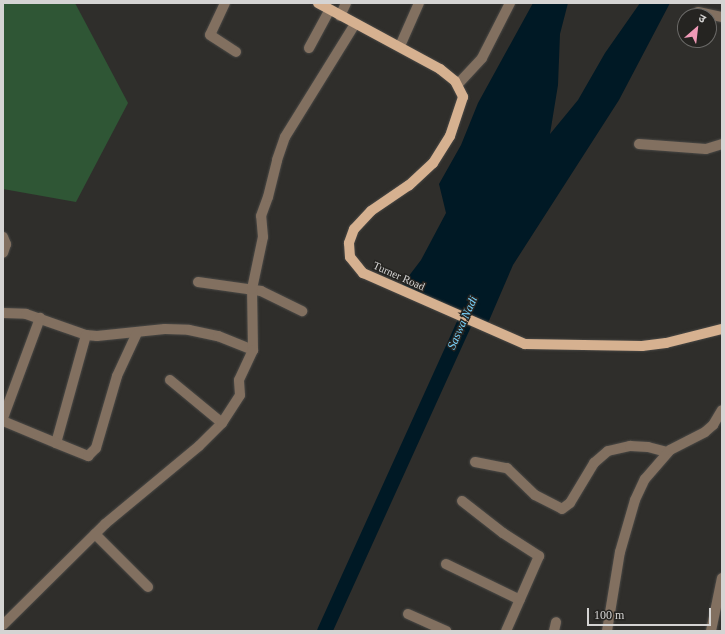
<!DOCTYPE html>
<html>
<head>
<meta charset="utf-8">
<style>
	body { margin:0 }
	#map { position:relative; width:725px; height:634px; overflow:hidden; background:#2f2e2b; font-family:"Times New Roman","Noto Sans Devanagari",serif }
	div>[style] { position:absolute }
	.green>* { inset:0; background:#2f5635 }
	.water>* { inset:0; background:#001925 }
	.river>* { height:15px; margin:-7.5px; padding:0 7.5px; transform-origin:7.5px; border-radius:7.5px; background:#001925 }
	.roads { filter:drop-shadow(0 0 1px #4a4946) drop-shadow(0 0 1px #4a4946) }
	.minor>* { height:10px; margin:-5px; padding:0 5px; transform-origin:5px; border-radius:5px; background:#827060 }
	.major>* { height:10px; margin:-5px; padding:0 5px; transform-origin:5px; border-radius:5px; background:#d6b190 }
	span { translate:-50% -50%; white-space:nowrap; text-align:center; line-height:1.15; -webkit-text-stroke:3px #252421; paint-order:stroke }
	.street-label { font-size:11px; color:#d5d4d3 }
	.water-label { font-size:12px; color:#77d1fa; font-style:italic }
	.frame { position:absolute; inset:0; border:4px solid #d5d4d3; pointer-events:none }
	.north { position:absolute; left:677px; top:8px; width:40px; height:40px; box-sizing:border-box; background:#252421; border:1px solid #6b6a68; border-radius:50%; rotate:28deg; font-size:11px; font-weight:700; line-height:16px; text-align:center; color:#d5d4d3 }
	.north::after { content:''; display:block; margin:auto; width:14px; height:18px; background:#f09ab7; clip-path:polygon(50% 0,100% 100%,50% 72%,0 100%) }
	.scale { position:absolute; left:587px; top:608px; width:124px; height:18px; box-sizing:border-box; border:2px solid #d5d4d3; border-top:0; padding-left:5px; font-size:12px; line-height:14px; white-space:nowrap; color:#d5d4d3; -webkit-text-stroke:3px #252421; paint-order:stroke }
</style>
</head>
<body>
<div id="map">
	<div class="green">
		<i style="clip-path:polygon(3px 3px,75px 3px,128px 103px,76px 202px,3px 189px)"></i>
	</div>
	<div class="water">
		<i style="clip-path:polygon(533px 3px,568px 3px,560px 34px,558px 85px,550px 134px,578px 100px,605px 53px,640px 3px,670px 3px,619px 100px,513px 265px,488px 323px,402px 285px,421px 260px,446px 213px,439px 184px,461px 145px,478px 103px)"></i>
	</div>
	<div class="river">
		<i style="left:324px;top:631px;width:359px;rotate:-65.6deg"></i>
	</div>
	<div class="roads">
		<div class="minor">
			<i style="left:225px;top:3px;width:35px;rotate:115deg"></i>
			<i style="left:210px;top:35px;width:31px;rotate:33deg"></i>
			<i style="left:698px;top:12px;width:25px;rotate:12deg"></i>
			<i style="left:340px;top:16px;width:14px;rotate:-65deg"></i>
			<i style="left:400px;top:46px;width:47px;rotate:-66.2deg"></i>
			<i style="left:309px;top:48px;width:42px;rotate:-61.6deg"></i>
			<i style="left:458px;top:84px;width:35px;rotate:-47deg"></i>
			<i style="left:482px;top:58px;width:62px;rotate:-63deg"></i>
			<i style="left:639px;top:144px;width:67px;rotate:4.3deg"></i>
			<i style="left:706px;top:149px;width:17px;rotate:-17deg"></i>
			<i style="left:3px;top:237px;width:8px;rotate:67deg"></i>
			<i style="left:6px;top:244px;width:9px;rotate:108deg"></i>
			<i style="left:198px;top:282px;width:64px;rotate:8.1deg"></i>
			<i style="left:261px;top:291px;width:46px;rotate:26deg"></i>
			<i style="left:3px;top:313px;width:23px;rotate:2deg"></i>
			<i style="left:26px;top:314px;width:64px;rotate:19.3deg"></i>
			<i style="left:86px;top:335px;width:11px;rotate:5deg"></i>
			<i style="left:97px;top:336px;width:68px;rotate:-5.9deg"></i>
			<i style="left:165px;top:329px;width:24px;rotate:2deg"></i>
			<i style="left:189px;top:330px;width:30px;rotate:12deg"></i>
			<i style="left:218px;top:336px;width:38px;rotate:22deg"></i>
			<i style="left:253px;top:350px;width:61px;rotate:-90.9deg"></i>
			<i style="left:252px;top:289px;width:53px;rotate:-78.1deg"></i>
			<i style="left:263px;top:237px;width:21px;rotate:-95deg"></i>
			<i style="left:261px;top:216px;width:20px;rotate:-70deg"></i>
			<i style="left:268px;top:197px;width:38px;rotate:-76deg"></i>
			<i style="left:277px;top:160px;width:24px;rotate:-71deg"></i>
			<i style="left:285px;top:137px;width:133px;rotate:-58.2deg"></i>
			<i style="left:86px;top:335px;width:112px;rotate:105.5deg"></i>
			<i style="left:56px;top:443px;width:35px;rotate:22deg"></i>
			<i style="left:88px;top:456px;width:11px;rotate:-45deg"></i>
			<i style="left:96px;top:448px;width:75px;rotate:-73.7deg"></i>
			<i style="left:117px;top:376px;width:47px;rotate:-65.1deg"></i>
			<i style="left:170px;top:380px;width:67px;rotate:39.6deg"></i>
			<i style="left:3px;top:418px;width:107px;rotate:-69.7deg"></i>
			<i style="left:3px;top:421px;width:57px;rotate:22.5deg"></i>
			<i style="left:475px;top:462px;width:33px;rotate:11deg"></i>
			<i style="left:507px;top:468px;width:39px;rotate:44deg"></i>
			<i style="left:535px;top:495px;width:30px;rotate:27deg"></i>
			<i style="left:562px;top:509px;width:10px;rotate:-37deg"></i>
			<i style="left:570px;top:503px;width:47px;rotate:-59deg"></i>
			<i style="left:594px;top:463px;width:18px;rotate:-41deg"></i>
			<i style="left:608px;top:451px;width:23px;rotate:-13deg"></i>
			<i style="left:630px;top:446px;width:18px;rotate:3deg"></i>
			<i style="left:648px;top:447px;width:20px;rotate:15deg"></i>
			<i style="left:462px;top:501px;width:52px;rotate:38deg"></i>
			<i style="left:503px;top:533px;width:43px;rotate:32.6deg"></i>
			<i style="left:539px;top:556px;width:82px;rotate:113.7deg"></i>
			<i style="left:95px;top:534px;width:75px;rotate:45deg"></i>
			<i style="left:446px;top:564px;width:82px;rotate:25.9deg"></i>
			<i style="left:408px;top:614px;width:42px;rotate:24.1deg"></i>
			<i style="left:3px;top:625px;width:144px;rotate:-44.7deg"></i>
			<i style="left:105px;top:524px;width:122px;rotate:-39.7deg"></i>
			<i style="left:199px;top:446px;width:33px;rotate:-45deg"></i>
			<i style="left:222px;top:423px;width:33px;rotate:-57deg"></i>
			<i style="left:240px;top:395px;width:15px;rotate:-94deg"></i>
			<i style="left:239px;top:380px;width:33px;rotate:-65deg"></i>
			<i style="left:554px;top:631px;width:9px;rotate:-77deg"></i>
			<i style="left:607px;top:631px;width:80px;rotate:-80.7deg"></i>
			<i style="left:620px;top:552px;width:54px;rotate:-73.9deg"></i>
			<i style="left:635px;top:500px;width:23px;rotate:-65deg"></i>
			<i style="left:645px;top:479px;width:38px;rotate:-49deg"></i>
			<i style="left:670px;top:450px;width:39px;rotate:-27deg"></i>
			<i style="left:705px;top:432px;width:11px;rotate:-41deg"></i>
			<i style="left:713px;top:425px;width:17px;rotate:-59deg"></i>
			<i style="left:711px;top:631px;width:54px;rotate:-78.3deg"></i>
		</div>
		<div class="major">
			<i style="left:318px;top:3px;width:139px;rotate:28.4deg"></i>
			<i style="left:440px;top:69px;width:19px;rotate:39deg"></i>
			<i style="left:455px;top:81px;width:18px;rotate:63deg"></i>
			<i style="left:463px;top:97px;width:41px;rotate:108.4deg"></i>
			<i style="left:450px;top:136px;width:32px;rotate:122deg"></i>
			<i style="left:433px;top:163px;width:33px;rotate:137deg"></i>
			<i style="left:409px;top:185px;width:46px;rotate:145.6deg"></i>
			<i style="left:371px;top:211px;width:25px;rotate:133deg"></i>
			<i style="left:354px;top:229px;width:15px;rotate:110deg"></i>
			<i style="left:349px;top:243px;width:14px;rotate:86deg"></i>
			<i style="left:350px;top:257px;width:21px;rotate:51deg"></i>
			<i style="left:363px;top:273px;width:177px;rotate:23.7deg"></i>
			<i style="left:525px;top:344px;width:117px;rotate:1deg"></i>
			<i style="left:642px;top:346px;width:24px;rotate:-7deg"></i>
			<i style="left:666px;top:343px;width:58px;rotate:-14deg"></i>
		</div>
	</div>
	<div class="street-label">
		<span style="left:399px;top:276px;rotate:24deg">Turner Road</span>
	</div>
	<div class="water-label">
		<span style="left:463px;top:323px;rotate:-66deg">Saswa Nadi</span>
	</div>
	<div class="frame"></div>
	<div class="north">उ</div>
	<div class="scale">100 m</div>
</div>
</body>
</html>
